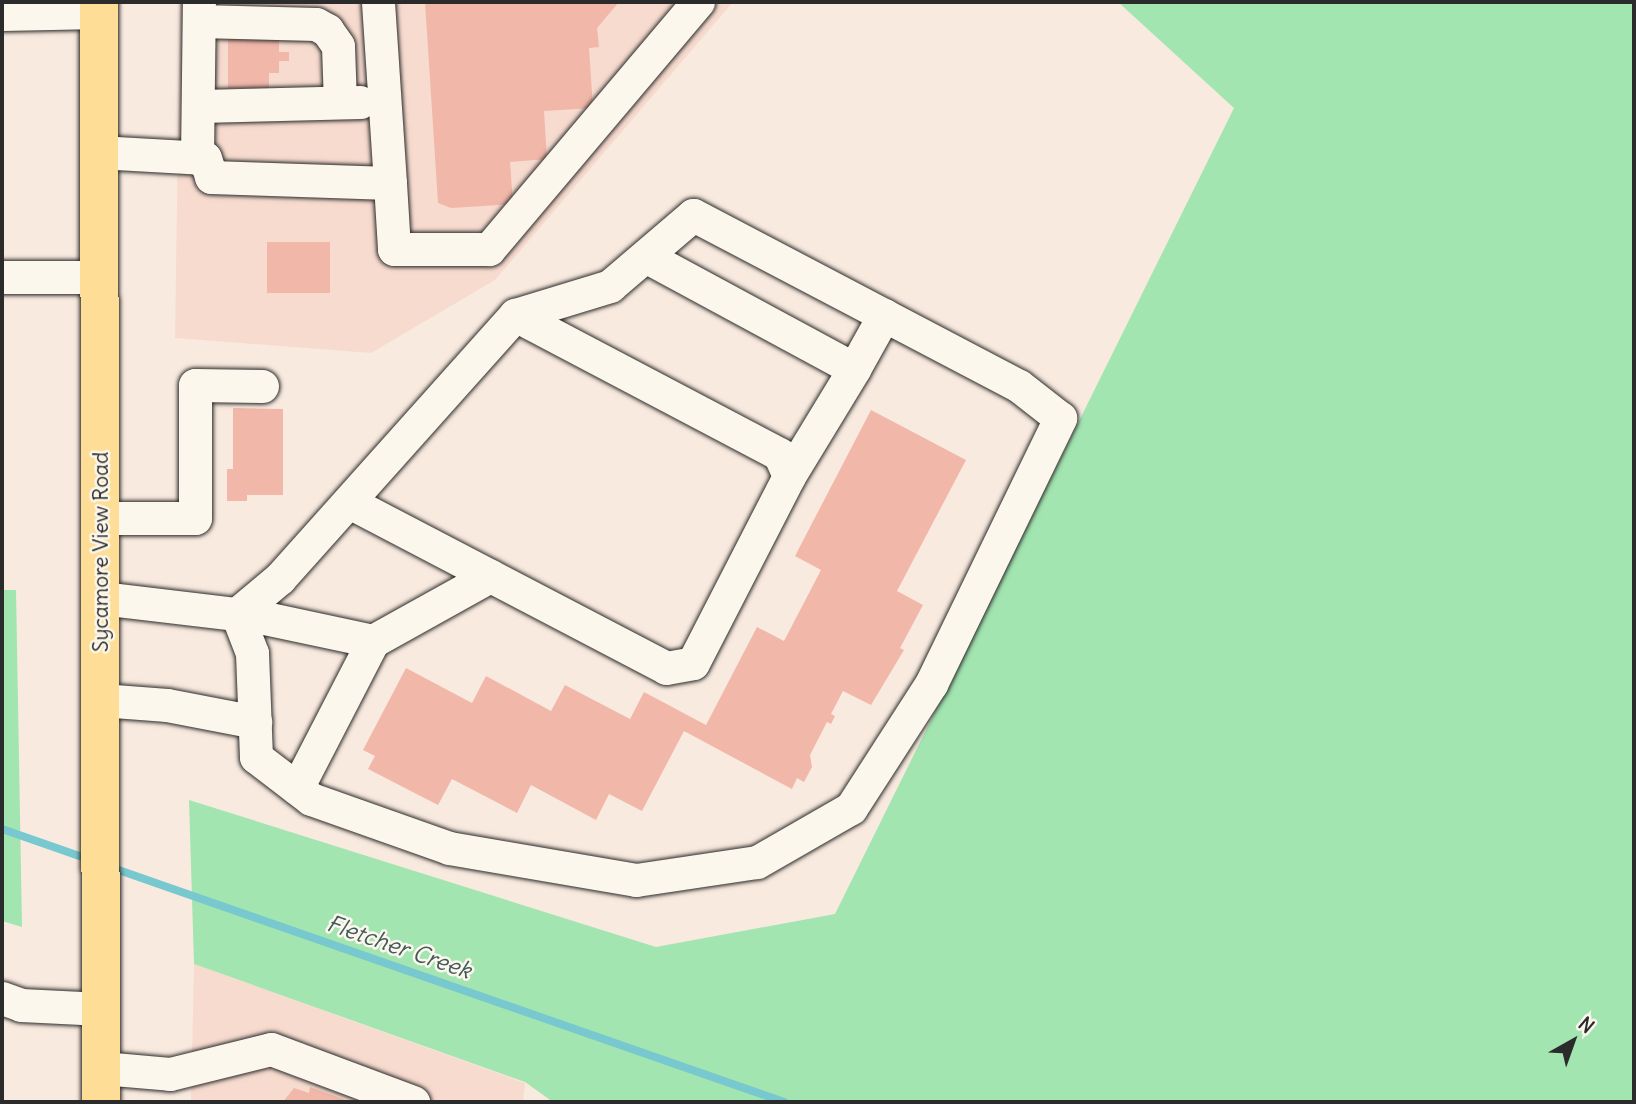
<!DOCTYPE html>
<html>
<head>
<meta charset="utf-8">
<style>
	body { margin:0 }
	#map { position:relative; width:1636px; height:1104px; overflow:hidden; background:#f9eadf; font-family:Delius,sans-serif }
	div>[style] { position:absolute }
	.built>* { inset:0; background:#f7dbcf }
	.green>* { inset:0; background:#a2e5b0 }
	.stream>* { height:8px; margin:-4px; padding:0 4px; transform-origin:4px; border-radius:4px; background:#77c8cf }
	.building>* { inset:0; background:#f1b7a9 }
	.roads { filter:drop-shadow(0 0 2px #2b2b2b) drop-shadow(0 0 2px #2b2b2b) }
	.minor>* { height:33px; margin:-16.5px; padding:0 16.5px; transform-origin:16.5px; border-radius:16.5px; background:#fbf7ec }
	.major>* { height:38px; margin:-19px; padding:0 19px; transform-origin:19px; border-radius:19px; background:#fede96 }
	span { translate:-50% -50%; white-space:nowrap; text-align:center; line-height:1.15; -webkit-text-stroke:5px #fbf7ec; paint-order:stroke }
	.street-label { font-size:21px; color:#2b2b2b }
	.water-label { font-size:23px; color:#425a5c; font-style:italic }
	.frame { position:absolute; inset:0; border:4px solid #2b2b2b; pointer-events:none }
	.north { position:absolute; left:1538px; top:1006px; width:70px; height:70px; -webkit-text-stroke:5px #fbf7ec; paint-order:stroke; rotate:40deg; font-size:19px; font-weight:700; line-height:28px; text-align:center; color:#2b2b2b }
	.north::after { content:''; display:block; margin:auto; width:24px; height:32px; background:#2b2b2b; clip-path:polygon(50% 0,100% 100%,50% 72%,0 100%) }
</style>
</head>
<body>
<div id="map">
	<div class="built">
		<i style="clip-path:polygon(180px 2px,733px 2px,495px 280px,371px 353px,175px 338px)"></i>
		<i style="clip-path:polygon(194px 964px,525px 1083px,523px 1102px,191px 1102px)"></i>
	</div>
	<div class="green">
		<i style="clip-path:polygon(1118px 2px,1634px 2px,1634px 1102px,553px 1102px,525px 1082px,194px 964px,189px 800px,656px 947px,835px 914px,1234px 108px)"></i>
		<i style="clip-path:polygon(2px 590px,16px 590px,22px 927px,2px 921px)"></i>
	</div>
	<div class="stream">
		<i style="left:2px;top:829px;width:94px;rotate:19.2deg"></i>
		<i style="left:110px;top:867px;width:714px;rotate:19.22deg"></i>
	</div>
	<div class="building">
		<i style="clip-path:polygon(425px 2px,619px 2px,597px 28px,599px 47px,589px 48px,593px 108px,544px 111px,547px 159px,510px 162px,513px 204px,451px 208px,438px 203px)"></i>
		<i style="clip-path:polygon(228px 35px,279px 36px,279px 52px,289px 52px,289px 61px,279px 61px,279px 73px,269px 73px,269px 88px,228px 88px)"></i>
		<i style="clip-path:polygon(267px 242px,330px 242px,330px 293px,267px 293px)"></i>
		<i style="clip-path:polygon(233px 408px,283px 409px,283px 495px,247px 495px,247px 501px,227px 501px,227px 469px,233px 469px)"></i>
		<i style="clip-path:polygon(871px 410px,966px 460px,897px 591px,923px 605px,900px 648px,904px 650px,871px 705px,843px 691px,831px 714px,835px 716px,831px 724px,827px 722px,810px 755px,812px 767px,804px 782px,797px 778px,792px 789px,684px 731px,642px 811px,609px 794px,596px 820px,531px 785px,517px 813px,452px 779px,438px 805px,368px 769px,375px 756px,363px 750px,406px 668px,472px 703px,486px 676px,551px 711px,565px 685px,630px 719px,644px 692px,706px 725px,757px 627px,784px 641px,821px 570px,795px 556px)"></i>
		<i style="clip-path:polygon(310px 1087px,351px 1102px,283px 1102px,294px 1088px,309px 1093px)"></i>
	</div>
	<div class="roads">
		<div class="minor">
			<i style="left:2px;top:14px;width:97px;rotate:-1.2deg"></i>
			<i style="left:199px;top:21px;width:117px;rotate:1.5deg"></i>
			<i style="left:316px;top:24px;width:13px;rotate:29deg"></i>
			<i style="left:327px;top:30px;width:19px;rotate:55deg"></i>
			<i style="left:338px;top:46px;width:56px;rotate:88deg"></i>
			<i style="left:201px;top:106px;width:159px;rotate:-1.4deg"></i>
			<i style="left:98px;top:152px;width:107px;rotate:3.2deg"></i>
			<i style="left:205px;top:158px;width:20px;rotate:72deg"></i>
			<i style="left:211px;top:177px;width:179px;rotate:1.9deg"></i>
			<i style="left:390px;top:183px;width:181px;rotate:-93.8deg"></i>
			<i style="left:197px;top:158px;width:156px;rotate:-89.3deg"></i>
			<i style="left:390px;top:183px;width:66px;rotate:86.5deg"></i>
			<i style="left:394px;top:249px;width:95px"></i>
			<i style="left:489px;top:249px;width:324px;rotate:-49.8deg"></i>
			<i style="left:647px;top:257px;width:235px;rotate:28.4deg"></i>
			<i style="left:854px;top:369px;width:62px;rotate:-60.9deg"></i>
			<i style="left:2px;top:277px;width:99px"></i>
			<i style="left:789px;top:476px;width:125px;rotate:-58.7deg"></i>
			<i style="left:349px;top:502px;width:358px;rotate:27.6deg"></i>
			<i style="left:666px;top:668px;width:27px;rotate:-10deg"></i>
			<i style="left:693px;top:663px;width:210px;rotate:-62.8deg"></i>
			<i style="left:789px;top:476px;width:24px;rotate:-114deg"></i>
			<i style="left:779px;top:454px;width:298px;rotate:-152.2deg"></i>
			<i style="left:515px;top:315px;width:353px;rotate:131.8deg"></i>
			<i style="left:280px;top:578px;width:56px;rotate:140.1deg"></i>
			<i style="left:237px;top:614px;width:42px;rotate:69deg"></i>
			<i style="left:252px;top:653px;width:104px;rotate:87.8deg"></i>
			<i style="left:256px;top:757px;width:69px;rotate:37.4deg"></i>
			<i style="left:311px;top:799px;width:146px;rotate:19.5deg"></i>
			<i style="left:449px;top:848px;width:190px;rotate:9.7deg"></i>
			<i style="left:636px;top:880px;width:122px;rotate:-8.5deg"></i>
			<i style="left:757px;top:862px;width:108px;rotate:-29.9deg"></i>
			<i style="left:851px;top:808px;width:148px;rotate:-57.2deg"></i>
			<i style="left:931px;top:684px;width:296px;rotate:-64.1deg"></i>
			<i style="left:1060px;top:418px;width:52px;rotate:-142deg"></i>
			<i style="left:1019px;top:386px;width:368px;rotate:-152.3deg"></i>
			<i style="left:693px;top:215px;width:109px;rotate:139.5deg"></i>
			<i style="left:610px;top:286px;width:99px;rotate:163deg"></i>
			<i style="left:101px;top:518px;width:94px"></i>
			<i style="left:195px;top:518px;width:133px;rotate:-90deg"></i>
			<i style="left:195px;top:385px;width:67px;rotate:0.9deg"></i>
			<i style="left:101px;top:598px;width:160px;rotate:6.8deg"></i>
			<i style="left:260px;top:617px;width:116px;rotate:12deg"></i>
			<i style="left:101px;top:700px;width:66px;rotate:4.3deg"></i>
			<i style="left:167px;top:705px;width:90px;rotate:10.9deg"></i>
			<i style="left:297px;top:788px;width:165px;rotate:-62.7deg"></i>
			<i style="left:373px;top:641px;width:134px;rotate:-29.1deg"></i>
			<i style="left:2px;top:998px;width:20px;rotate:20deg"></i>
			<i style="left:21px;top:1005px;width:81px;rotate:2.8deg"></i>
			<i style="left:102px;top:1068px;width:68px;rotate:5deg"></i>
			<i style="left:170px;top:1074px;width:104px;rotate:-13.9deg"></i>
			<i style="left:271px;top:1049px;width:152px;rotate:20.5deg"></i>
		</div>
		<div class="major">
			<i style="left:99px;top:2px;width:1100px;rotate:89.9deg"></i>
		</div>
	</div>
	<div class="street-label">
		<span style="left:101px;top:552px;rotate:-90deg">Sycamore View Road</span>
	</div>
	<div class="water-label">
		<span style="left:399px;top:947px;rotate:19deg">Fletcher Creek</span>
	</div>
	<div class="frame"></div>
	<div class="north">N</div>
</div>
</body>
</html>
